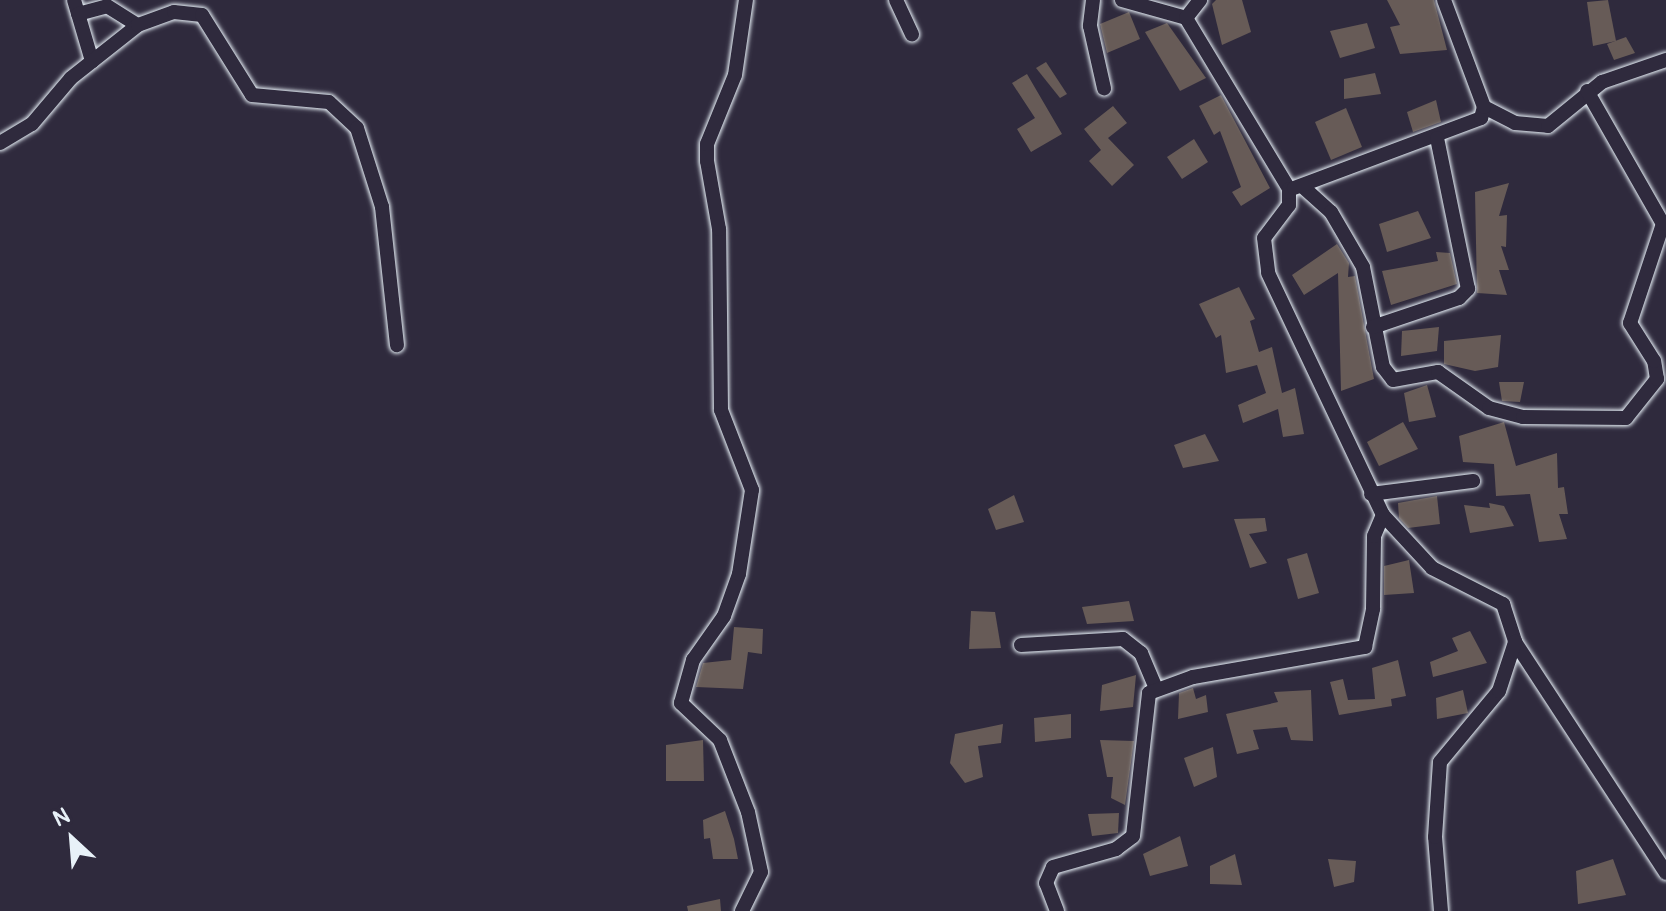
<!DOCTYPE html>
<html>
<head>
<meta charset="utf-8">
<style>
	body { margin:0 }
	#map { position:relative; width:1666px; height:911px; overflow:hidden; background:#2f2a3d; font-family:Pangolin,sans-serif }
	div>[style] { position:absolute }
	.building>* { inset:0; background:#675b57 }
	.roads { filter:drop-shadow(0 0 2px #e8f1f8) drop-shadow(0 0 2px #e8f1f8) }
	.minor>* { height:14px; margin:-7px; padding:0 7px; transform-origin:7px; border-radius:7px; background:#2f2a3d }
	span { translate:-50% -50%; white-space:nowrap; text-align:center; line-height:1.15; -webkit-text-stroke:8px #2f2a3d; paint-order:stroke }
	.north { position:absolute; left:32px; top:799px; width:80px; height:80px; -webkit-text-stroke:6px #2f2a3d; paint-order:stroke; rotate:334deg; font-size:22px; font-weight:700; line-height:32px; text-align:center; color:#e8f1f8 }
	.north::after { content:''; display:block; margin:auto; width:28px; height:36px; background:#e8f1f8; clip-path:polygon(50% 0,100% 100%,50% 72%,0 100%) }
</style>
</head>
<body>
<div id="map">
	<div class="building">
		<i style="clip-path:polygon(1216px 0,1242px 0,1251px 32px,1222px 45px,1212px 4px)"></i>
		<i style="clip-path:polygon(1387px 0,1434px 0,1447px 50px,1400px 54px,1390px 27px,1400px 25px)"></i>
		<i style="clip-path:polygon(1608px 0,1616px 41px,1593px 46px,1587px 2px)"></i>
		<i style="clip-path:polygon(1129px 12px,1140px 39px,1107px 53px,1100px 24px)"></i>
		<i style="clip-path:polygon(1167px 23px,1206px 78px,1180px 91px,1145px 32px)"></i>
		<i style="clip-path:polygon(1367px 23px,1375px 48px,1340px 58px,1330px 31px)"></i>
		<i style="clip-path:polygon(1626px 37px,1635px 53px,1614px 60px,1607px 44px)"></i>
		<i style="clip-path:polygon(1046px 62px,1067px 94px,1060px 98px,1036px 68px)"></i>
		<i style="clip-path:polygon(1375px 73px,1381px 94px,1344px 99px,1344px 79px)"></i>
		<i style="clip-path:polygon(1027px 74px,1062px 134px,1031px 152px,1017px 129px,1035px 118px,1012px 83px)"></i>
		<i style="clip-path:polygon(1221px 95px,1270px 188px,1241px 206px,1232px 192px,1241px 187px,1220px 131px,1214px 135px,1199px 106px)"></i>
		<i style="clip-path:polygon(1436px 100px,1441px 122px,1413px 132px,1407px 112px)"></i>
		<i style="clip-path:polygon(1113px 106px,1127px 123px,1108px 138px,1134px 165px,1112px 186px,1089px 161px,1101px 150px,1084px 129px)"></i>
		<i style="clip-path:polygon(1346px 108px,1362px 147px,1331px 160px,1315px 122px)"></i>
		<i style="clip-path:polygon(1194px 139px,1208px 162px,1182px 179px,1167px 157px)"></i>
		<i style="clip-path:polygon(1509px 183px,1499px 216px,1507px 215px,1506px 247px,1501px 246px,1509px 270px,1499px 270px,1507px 295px,1477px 293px,1475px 192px)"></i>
		<i style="clip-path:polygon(1418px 211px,1431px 238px,1387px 252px,1379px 224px)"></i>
		<i style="clip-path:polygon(1337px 244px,1349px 263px,1348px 277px,1355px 276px,1374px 379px,1341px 391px,1338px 273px,1304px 295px,1292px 275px)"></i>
		<i style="clip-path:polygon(1436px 252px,1450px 253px,1457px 284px,1391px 305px,1382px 271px,1438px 261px)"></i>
		<i style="clip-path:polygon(1239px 287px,1255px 319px,1250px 321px,1259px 352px,1272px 347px,1282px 393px,1295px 388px,1304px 434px,1283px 437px,1278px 409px,1243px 423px,1238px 405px,1266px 393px,1257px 365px,1226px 373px,1221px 335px,1216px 338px,1199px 304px)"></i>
		<i style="clip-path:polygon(1439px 327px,1437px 351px,1401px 356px,1402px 331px)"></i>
		<i style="clip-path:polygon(1501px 335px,1498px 367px,1475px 371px,1444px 364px,1444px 341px)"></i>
		<i style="clip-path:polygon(1499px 382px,1524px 382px,1520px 402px,1502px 401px)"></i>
		<i style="clip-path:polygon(1427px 385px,1436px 417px,1409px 422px,1404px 393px)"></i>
		<i style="clip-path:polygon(1403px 422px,1418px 449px,1379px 466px,1367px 442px)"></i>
		<i style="clip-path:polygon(1504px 422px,1516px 466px,1557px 453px,1558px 488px,1564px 487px,1568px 514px,1559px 514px,1567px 539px,1539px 542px,1530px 494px,1496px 496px,1494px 464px,1463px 462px,1459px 436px)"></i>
		<i style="clip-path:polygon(1205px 434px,1219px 461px,1183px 468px,1174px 445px)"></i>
		<i style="clip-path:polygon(1014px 495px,1024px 522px,996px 530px,988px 509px)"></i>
		<i style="clip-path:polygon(1437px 496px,1440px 524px,1408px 528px,1399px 518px,1398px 503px)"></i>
		<i style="clip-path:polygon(1489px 503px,1504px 506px,1514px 526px,1470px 533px,1464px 505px,1490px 508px)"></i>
		<i style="clip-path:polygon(1265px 518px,1267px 531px,1249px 534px,1267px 563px,1250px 568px,1234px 519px)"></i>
		<i style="clip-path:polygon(1307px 553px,1319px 593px,1298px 599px,1287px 559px)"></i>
		<i style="clip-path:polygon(1409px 560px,1414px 593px,1384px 595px,1384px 566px)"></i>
		<i style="clip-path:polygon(1129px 601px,1134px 621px,1087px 624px,1082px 607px)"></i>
		<i style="clip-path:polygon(971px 611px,995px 612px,1001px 648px,969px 649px)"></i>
		<i style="clip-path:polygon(734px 627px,763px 629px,762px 654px,748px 652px,743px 689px,696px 687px,703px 663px,731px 660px)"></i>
		<i style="clip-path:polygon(1470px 631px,1487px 663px,1433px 677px,1430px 662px,1458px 651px,1452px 638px)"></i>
		<i style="clip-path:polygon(1398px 660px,1406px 696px,1391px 699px,1392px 706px,1339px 715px,1330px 682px,1343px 679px,1348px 700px,1375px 699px,1372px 668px)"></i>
		<i style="clip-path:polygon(1136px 675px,1133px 707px,1100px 711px,1102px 685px)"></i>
		<i style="clip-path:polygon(1193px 688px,1196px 699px,1206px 695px,1208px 712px,1178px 719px,1179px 693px)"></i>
		<i style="clip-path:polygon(1311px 690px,1313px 741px,1291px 740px,1287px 727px,1253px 730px,1259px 749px,1237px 754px,1226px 714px,1278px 702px,1274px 692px)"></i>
		<i style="clip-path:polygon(1463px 690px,1468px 713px,1437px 719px,1436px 698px)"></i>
		<i style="clip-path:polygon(1071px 714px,1071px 738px,1035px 742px,1034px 718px)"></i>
		<i style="clip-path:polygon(1003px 724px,1001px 743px,978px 746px,983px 777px,965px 783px,950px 763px,955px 734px)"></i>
		<i style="clip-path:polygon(703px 740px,704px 781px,666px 781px,666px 745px)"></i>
		<i style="clip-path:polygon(1100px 740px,1134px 741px,1125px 805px,1111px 798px,1113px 777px,1107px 777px)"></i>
		<i style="clip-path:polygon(1213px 747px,1217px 777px,1194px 787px,1184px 758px)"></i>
		<i style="clip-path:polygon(725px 811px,734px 839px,738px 859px,713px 859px,710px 838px,704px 839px,703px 820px)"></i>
		<i style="clip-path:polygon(1119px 813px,1118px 833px,1092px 836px,1088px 814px)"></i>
		<i style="clip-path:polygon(1180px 836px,1188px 866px,1150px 876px,1143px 854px)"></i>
		<i style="clip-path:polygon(1235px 854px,1242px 885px,1210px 884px,1210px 866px)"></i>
		<i style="clip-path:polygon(1328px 859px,1356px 861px,1354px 882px,1334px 887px)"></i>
		<i style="clip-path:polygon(1613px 859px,1626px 895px,1578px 904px,1576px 871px)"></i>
		<i style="clip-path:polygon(720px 899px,721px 911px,688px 911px,687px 906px)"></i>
	</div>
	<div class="roads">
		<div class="minor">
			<i style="left:74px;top:0;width:64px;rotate:73.6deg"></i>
			<i style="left:896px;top:0;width:38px;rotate:65deg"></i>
			<i style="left:1093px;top:0;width:26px;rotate:97deg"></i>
			<i style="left:1090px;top:26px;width:64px;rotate:77.3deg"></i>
			<i style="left:1122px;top:0;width:66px;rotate:15.7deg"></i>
			<i style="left:1186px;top:18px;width:200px;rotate:58.9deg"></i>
			<i style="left:1289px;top:189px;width:16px;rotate:90deg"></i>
			<i style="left:1289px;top:205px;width:41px;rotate:127.1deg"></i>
			<i style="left:1264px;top:238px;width:35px;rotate:83deg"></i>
			<i style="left:1268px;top:273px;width:268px;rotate:64.6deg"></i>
			<i style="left:1383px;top:515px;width:72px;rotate:47.2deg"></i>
			<i style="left:1432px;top:568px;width:80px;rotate:26.9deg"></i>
			<i style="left:1503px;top:604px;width:40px;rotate:72deg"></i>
			<i style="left:1515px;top:642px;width:276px;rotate:56.8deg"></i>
			<i style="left:78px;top:14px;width:30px;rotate:-15deg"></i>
			<i style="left:107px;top:6px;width:36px;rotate:32deg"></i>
			<i style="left:1186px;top:18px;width:23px;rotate:-52deg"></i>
			<i style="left:1484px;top:107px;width:35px;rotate:27deg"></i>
			<i style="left:1515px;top:123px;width:33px;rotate:5deg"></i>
			<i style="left:1548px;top:126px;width:70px;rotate:-39.2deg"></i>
			<i style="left:1602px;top:82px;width:68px;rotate:-19deg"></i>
			<i style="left:0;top:143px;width:37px;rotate:-31deg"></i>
			<i style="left:32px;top:124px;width:60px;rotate:-49.7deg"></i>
			<i style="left:71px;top:78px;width:85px;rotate:-38.3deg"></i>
			<i style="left:138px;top:25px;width:38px;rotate:-20deg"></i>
			<i style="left:174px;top:12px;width:28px;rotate:6deg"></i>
			<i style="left:202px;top:15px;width:94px;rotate:58deg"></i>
			<i style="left:252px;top:95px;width:77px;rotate:5.2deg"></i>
			<i style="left:329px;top:102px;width:38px;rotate:43deg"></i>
			<i style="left:357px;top:128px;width:83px;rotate:72.4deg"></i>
			<i style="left:382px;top:207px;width:139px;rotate:83.8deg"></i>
			<i style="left:1302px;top:186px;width:39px;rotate:42deg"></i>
			<i style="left:1331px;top:212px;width:64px;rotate:59.8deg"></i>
			<i style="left:1363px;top:267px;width:102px;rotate:78.7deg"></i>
			<i style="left:1383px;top:367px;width:16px;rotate:52deg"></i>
			<i style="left:1393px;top:380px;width:46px;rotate:-10.1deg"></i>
			<i style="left:1438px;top:372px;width:62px;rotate:35.2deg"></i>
			<i style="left:1489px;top:408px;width:35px;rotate:15deg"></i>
			<i style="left:1523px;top:417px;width:103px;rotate:0.6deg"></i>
			<i style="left:1626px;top:418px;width:50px;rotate:-51.5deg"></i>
			<i style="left:1657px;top:379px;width:18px;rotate:-99deg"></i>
			<i style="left:1654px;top:361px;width:45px;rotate:-122.3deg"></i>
			<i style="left:1630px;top:323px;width:104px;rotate:-71.6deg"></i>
			<i style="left:1663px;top:224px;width:153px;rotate:-119.7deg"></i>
			<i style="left:1294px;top:188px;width:200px;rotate:-20.5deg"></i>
			<i style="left:1481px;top:118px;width:11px;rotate:-75deg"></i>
			<i style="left:1484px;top:107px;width:114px;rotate:-110.5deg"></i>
			<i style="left:1373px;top:327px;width:91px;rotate:-18.6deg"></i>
			<i style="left:1459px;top:298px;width:13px;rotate:-45deg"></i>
			<i style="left:1468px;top:289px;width:154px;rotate:-101.6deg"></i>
			<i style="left:1371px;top:494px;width:103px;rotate:-7.3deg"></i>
			<i style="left:1021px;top:645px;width:102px;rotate:-3.4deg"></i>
			<i style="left:1123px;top:639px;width:23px;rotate:38deg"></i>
			<i style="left:1141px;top:653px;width:39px;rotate:67deg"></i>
			<i style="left:742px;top:911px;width:43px;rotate:-64deg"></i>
			<i style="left:761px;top:872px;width:61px;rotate:-102.2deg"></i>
			<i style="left:748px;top:812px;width:77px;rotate:-111.3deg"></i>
			<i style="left:720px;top:740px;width:54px;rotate:-136.5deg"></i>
			<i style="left:681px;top:703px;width:45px;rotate:-74.4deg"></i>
			<i style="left:693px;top:660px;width:54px;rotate:-54.8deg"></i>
			<i style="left:724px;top:616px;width:45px;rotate:-70.3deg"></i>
			<i style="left:739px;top:574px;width:85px;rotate:-81.2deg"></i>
			<i style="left:752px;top:490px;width:86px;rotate:-111.2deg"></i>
			<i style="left:721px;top:410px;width:181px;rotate:-90.6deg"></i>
			<i style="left:719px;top:229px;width:69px;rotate:-100deg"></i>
			<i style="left:707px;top:161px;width:17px;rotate:-90deg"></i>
			<i style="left:707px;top:144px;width:74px;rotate:-67.9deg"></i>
			<i style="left:735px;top:75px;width:76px;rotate:-81.7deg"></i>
			<i style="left:1057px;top:911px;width:30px;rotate:-111deg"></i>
			<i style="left:1046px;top:883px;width:17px;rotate:-66deg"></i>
			<i style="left:1053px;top:867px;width:66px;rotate:-15.9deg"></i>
			<i style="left:1116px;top:849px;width:21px;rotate:-37deg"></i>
			<i style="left:1133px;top:836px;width:144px;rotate:-83.6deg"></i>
			<i style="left:1149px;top:693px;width:47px;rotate:-20deg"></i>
			<i style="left:1193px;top:677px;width:175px;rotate:-9.9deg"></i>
			<i style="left:1365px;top:647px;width:39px;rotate:-78deg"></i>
			<i style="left:1373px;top:609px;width:73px;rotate:-89.2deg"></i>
			<i style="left:1374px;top:536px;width:23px;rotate:-67deg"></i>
			<i style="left:1441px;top:911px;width:74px;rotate:-94.6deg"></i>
			<i style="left:1435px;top:837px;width:75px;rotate:-86.2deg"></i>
			<i style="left:1440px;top:762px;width:92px;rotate:-50.3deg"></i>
			<i style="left:1499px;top:691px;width:52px;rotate:-71.9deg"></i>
		</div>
	</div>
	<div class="north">N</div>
</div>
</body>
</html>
